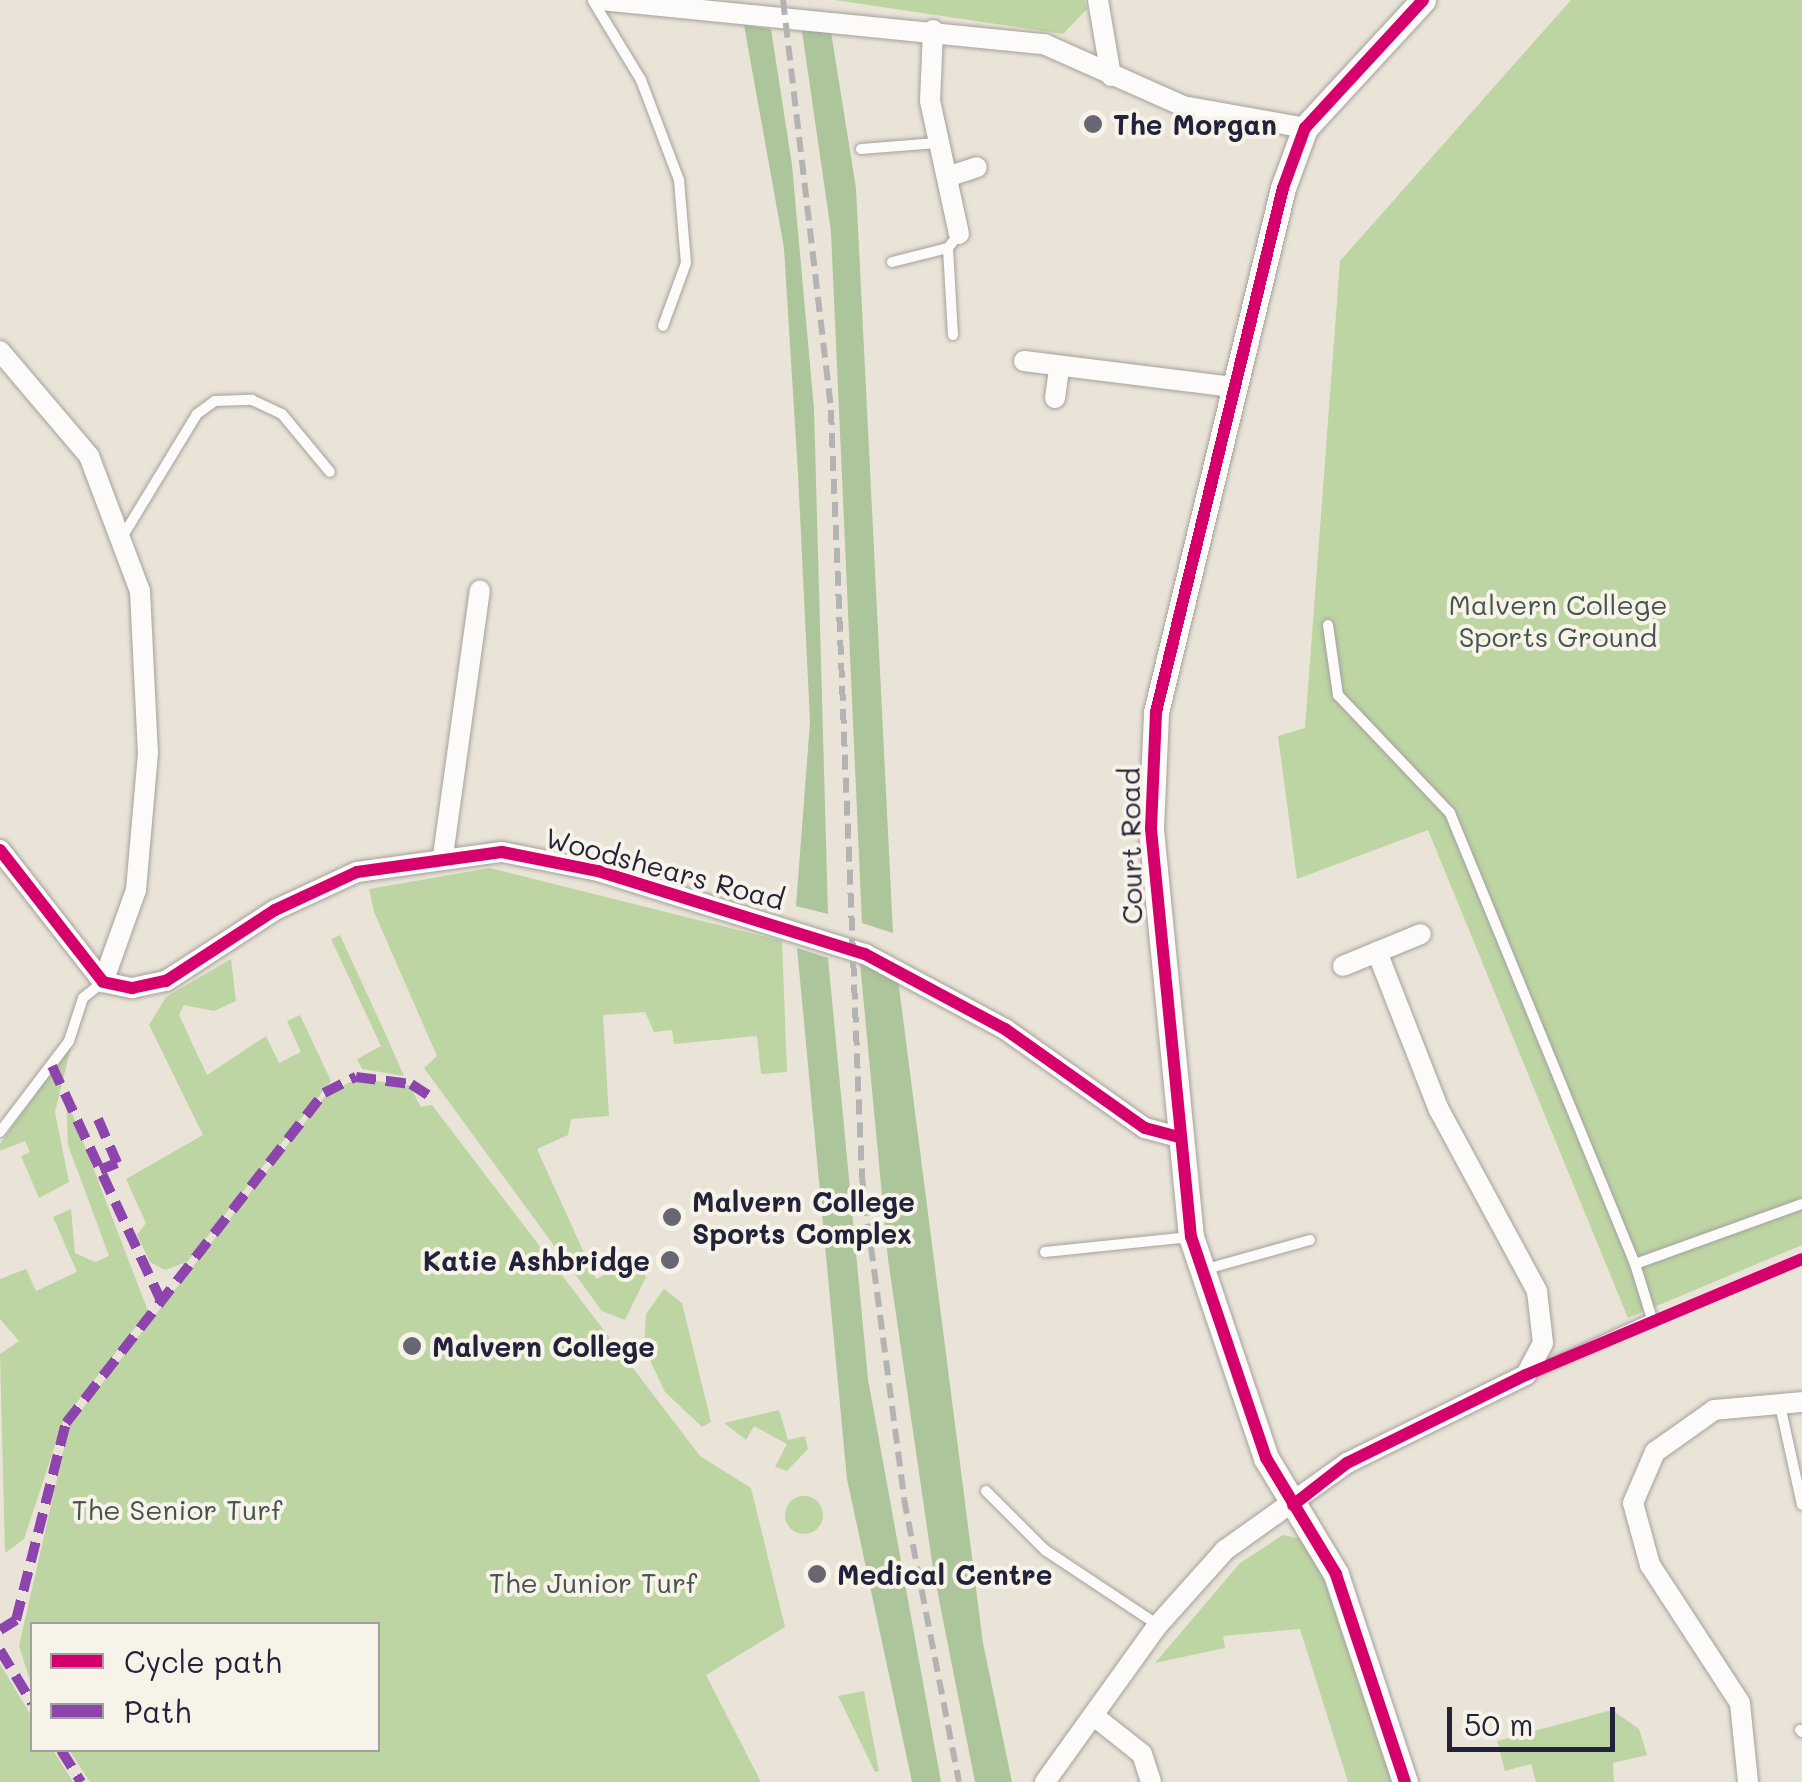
<!DOCTYPE html>
<html>
<head>
<meta charset="utf-8">
<style>
	body { margin:0 }
	#map { position:relative; width:1802px; height:1782px; overflow:hidden; background:#eae4d8; font-family:Mali,sans-serif }
	div>[style] { position:absolute }
	.green>* { inset:0; background:#bdd5a3 }
	.round { border-radius:50% }
	.forest>* { inset:0; background:#acc59a }
	.roads { filter:drop-shadow(0 0 2px #a4a19d) drop-shadow(0 0 2px #a4a19d) }
	.service>* { height:10px; margin:-5px; padding:0 5px; transform-origin:5px; border-radius:5px; background:#fcfbf9 }
	.minor>* { height:20px; margin:-10px; padding:0 10px; transform-origin:10px; border-radius:10px; background:#fcfbf9 }
	.tertiary>* { height:25px; margin:-12.5px; padding:0 12.5px; transform-origin:12.5px; border-radius:12.5px; background:#fcfbf9 }
	.rail>* { height:6px; margin-top:-3px; transform-origin:0; background:repeating-linear-gradient(90deg,#b4b3b4 0 15px,transparent 0 23px) }
	.quiet>* { height:10px; margin-top:-5px; transform-origin:0; background:repeating-linear-gradient(90deg,#8e44ad 0 20px,transparent 0 30px) }
	.cycleway>* { height:12px; margin:-6px; padding:0 6px; transform-origin:6px; border-radius:6px; background:#d6006c }
	.dots>* { width:28px; height:28px; translate:-50% -50%; box-sizing:border-box; border:5px solid #f7f3e8; border-radius:50% }
	span { translate:-50% -50%; white-space:nowrap; text-align:center; line-height:1.15; -webkit-text-stroke:8px #f7f3e8; paint-order:stroke }
	.poi-label { font-size:28px; color:#22223b; font-weight:700 }
	.left { translate:0 -50%; text-align:left }
	.right { translate:-100% -50%; text-align:right }
	.park-label { font-size:28px; color:#45544d }
	.street-label { font-size:28px; color:#22223b }
	.legend { position:absolute; left:30px; top:1622px; width:350px; height:130px; box-sizing:border-box; background:#f7f3e8; border:2px solid #a29fa3; margin:0; padding:12px 18px; list-style:none; font-size:30px; color:#22223b }
	.legend li { display:flex; align-items:center; gap:20px; height:50px }
	.legend b { width:50px; border:2px solid #a29fa3 }
	.scale { position:absolute; left:1447px; top:1707px; width:168px; height:45px; box-sizing:border-box; border:5px solid #22223b; border-top:0; padding-left:12px; font-size:30px; line-height:35px; white-space:nowrap; color:#22223b; -webkit-text-stroke:8px #f7f3e8; paint-order:stroke }
</style>
</head>
<body>
<div id="map">
	<div class="green">
		<i style="clip-path:polygon(835px 0,1084px 0,1087px 9px,1063px 34px)"></i>
		<i style="clip-path:polygon(1571px 0,1802px 0,1802px 1245px,1628px 1318px,1428px 830px,1297px 879px,1278px 736px,1305px 728px,1340px 261px)"></i>
		<i style="clip-path:polygon(490px 868px,782px 941px,787px 1072px,761px 1074px,757px 1036px,674px 1044px,672px 1030px,654px 1032px,645px 1012px,603px 1015px,609px 1116px,571px 1119px,568px 1135px,537px 1149px,596px 1279px,638px 1259px,646px 1277px,625px 1320px,602px 1311px,424px 1068px,437px 1056px,374px 912px,369px 889px)"></i>
		<i style="clip-path:polygon(340px 935px,390px 1044px,404px 1076px,362px 1069px,357px 1059px,381px 1046px,331px 939px)"></i>
		<i style="clip-path:polygon(231px 959px,236px 1001px,214px 1011px,184px 1005px,179px 1015px,207px 1075px,266px 1036px,279px 1063px,301px 1052px,287px 1021px,300px 1015px,331px 1081px,187px 1262px,165px 1270px,150px 1262px,137px 1235px,146px 1223px,126px 1179px,203px 1135px,149px 1025px,166px 997px)"></i>
		<i style="clip-path:polygon(72px 1043px,55px 1112px,69px 1182px,39px 1198px,21px 1156px,30px 1152px,25px 1141px,0 1151px,0 1144px)"></i>
		<i style="clip-path:polygon(356px 1079px,409px 1085px,421px 1107px,432px 1105px,700px 1456px,751px 1488px,785px 1627px,706px 1675px,761px 1782px,90px 1782px,69px 1750px,378px 1750px,378px 1624px,32px 1624px,32px 1687px,19px 1646px,69px 1426px,327px 1094px)"></i>
		<i style="clip-path:polygon(66px 1097px,148px 1311px,64px 1419px,24px 1539px,5px 1553px,0 1354px,19px 1341px,0 1319px,0 1279px,26px 1269px,36px 1291px,77px 1272px,53px 1217px,71px 1209px,75px 1253px,95px 1262px,109px 1256px,68px 1145px)"></i>
		<i style="clip-path:polygon(664px 1289px,682px 1303px,711px 1422px,702px 1427px,665px 1392px,644px 1348px,646px 1314px)"></i>
		<i style="clip-path:polygon(779px 1410px,788px 1440px,805px 1436px,808px 1449px,787px 1471px,775px 1467px,787px 1444px,754px 1426px,746px 1440px,724px 1423px)"></i>
		<i class="round" style="left:785px;top:1496px;width:38px;height:38px"></i>
		<i style="clip-path:polygon(1283px 1535px,1301px 1539px,1333px 1587px,1396px 1782px,1348px 1782px,1300px 1629px,1223px 1636px,1225px 1648px,1155px 1663px,1240px 1563px)"></i>
		<i style="clip-path:polygon(0 1664px,32px 1717px,32px 1750px,53px 1750px,73px 1782px,0 1782px)"></i>
		<i style="clip-path:polygon(864px 1691px,879px 1771px,875px 1772px,838px 1696px)"></i>
		<i style="clip-path:polygon(1612px 1710px,1639px 1729px,1647px 1755px,1613px 1763px,1614px 1782px,1536px 1782px,1531px 1764px,1505px 1771px,1497px 1741px)"></i>
	</div>
	<div class="forest">
		<i style="clip-path:polygon(744px 25px,771px 29px,792px 165px,814px 409px,828px 914px,796px 906px,810px 722px,798px 473px,784px 248px)"></i>
		<i style="clip-path:polygon(802px 31px,831px 32px,856px 188px,893px 933px,862px 923px,831px 232px)"></i>
		<i style="clip-path:polygon(797px 948px,828px 958px,868px 1379px,941px 1782px,912px 1782px,847px 1479px)"></i>
		<i style="clip-path:polygon(860px 963px,898px 979px,983px 1643px,1012px 1782px,975px 1782px,933px 1569px,888px 1259px)"></i>
	</div>
	<div class="roads">
		<div class="service">
			<i style="left:593px;top:1px;width:92px;rotate:58.7deg"></i>
			<i style="left:641px;top:80px;width:107px;rotate:69.2deg"></i>
			<i style="left:679px;top:180px;width:83px;rotate:85.2deg"></i>
			<i style="left:686px;top:263px;width:67px;rotate:110.1deg"></i>
			<i style="left:861px;top:149px;width:76px;rotate:-4.5deg"></i>
			<i style="left:892px;top:262px;width:58px;rotate:-14deg"></i>
			<i style="left:953px;top:335px;width:87px;rotate:-93.3deg"></i>
			<i style="left:948px;top:248px;width:18px;rotate:-52deg"></i>
			<i style="left:121px;top:539px;width:146px;rotate:-58.7deg"></i>
			<i style="left:197px;top:414px;width:22px;rotate:-36deg"></i>
			<i style="left:215px;top:401px;width:37px;rotate:-2deg"></i>
			<i style="left:252px;top:400px;width:33px;rotate:25deg"></i>
			<i style="left:282px;top:414px;width:75px;rotate:50.4deg"></i>
			<i style="left:1328px;top:625px;width:71px;rotate:81.9deg"></i>
			<i style="left:1338px;top:695px;width:163px;rotate:46.5deg"></i>
			<i style="left:1450px;top:813px;width:487px;rotate:67.7deg"></i>
			<i style="left:0;top:1132px;width:114px;rotate:-52.8deg"></i>
			<i style="left:69px;top:1041px;width:45px;rotate:-72deg"></i>
			<i style="left:83px;top:998px;width:26px;rotate:-39deg"></i>
			<i style="left:1045px;top:1252px;width:146px;rotate:-5.9deg"></i>
			<i style="left:1203px;top:1270px;width:111px;rotate:-15.7deg"></i>
			<i style="left:1529px;top:1374px;width:135px;rotate:-24.1deg"></i>
			<i style="left:1652px;top:1319px;width:58px;rotate:-107.2deg"></i>
			<i style="left:1635px;top:1264px;width:177px;rotate:-19.8deg"></i>
			<i style="left:1780px;top:1405px;width:102px;rotate:77.6deg"></i>
			<i style="left:986px;top:1491px;width:83px;rotate:45deg"></i>
			<i style="left:1045px;top:1550px;width:136px;rotate:33.6deg"></i>
			<i style="left:1800px;top:1730px;width:3px;rotate:45deg"></i>
		</div>
		<div class="minor">
			<i style="left:601px;top:0;width:445px;rotate:5.7deg"></i>
			<i style="left:1044px;top:44px;width:152px;rotate:24deg"></i>
			<i style="left:1183px;top:106px;width:124px;rotate:10.2deg"></i>
			<i style="left:1098px;top:0;width:77px;rotate:80.3deg"></i>
			<i style="left:933px;top:30px;width:71px;rotate:92.4deg"></i>
			<i style="left:930px;top:101px;width:136px;rotate:77.7deg"></i>
			<i style="left:950px;top:176px;width:28px;rotate:-18deg"></i>
			<i style="left:0;top:351px;width:138px;rotate:49.7deg"></i>
			<i style="left:89px;top:456px;width:144px;rotate:69.3deg"></i>
			<i style="left:140px;top:591px;width:162px;rotate:87.2deg"></i>
			<i style="left:148px;top:753px;width:138px;rotate:95deg"></i>
			<i style="left:136px;top:890px;width:98px;rotate:109.7deg"></i>
			<i style="left:1024px;top:361px;width:212px;rotate:7.1deg"></i>
			<i style="left:1055px;top:398px;width:30px;rotate:-82deg"></i>
			<i style="left:0;top:850px;width:167px;rotate:52deg"></i>
			<i style="left:103px;top:982px;width:30px;rotate:12deg"></i>
			<i style="left:132px;top:988px;width:35px;rotate:-12deg"></i>
			<i style="left:166px;top:981px;width:130px;rotate:-33.1deg"></i>
			<i style="left:275px;top:910px;width:90px;rotate:-24.9deg"></i>
			<i style="left:357px;top:872px;width:146px;rotate:-7.9deg"></i>
			<i style="left:502px;top:852px;width:98px;rotate:11.2deg"></i>
			<i style="left:598px;top:871px;width:280px;rotate:17.3deg"></i>
			<i style="left:865px;top:954px;width:159px;rotate:28.2deg"></i>
			<i style="left:1005px;top:1029px;width:171px;rotate:35.3deg"></i>
			<i style="left:1145px;top:1128px;width:35px;rotate:15deg"></i>
			<i style="left:443px;top:856px;width:268px;rotate:-82.1deg"></i>
			<i style="left:1343px;top:966px;width:84px;rotate:-22.3deg"></i>
			<i style="left:1094px;top:1716px;width:61px;rotate:38.4deg"></i>
			<i style="left:1142px;top:1754px;width:29px;rotate:72deg"></i>
			<i style="left:1045px;top:1782px;width:193px;rotate:-54.3deg"></i>
			<i style="left:1158px;top:1625px;width:101px;rotate:-48.2deg"></i>
			<i style="left:1225px;top:1550px;width:150px;rotate:-35.5deg"></i>
			<i style="left:1347px;top:1463px;width:199px;rotate:-26.2deg"></i>
			<i style="left:1526px;top:1375px;width:36px;rotate:-62deg"></i>
			<i style="left:1543px;top:1343px;width:52px;rotate:-96.6deg"></i>
			<i style="left:1537px;top:1291px;width:206px;rotate:-118.4deg"></i>
			<i style="left:1439px;top:1110px;width:170px;rotate:-111.4deg"></i>
			<i style="left:1748px;top:1782px;width:79px;rotate:-95.8deg"></i>
			<i style="left:1740px;top:1703px;width:165px;rotate:-123.1deg"></i>
			<i style="left:1650px;top:1565px;width:64px;rotate:-105.3deg"></i>
			<i style="left:1633px;top:1503px;width:56px;rotate:-66.7deg"></i>
			<i style="left:1655px;top:1452px;width:72px;rotate:-35.4deg"></i>
			<i style="left:1714px;top:1410px;width:88px;rotate:-5.2deg"></i>
		</div>
		<div class="tertiary">
			<i style="left:1405px;top:1782px;width:219px;rotate:-108.4deg"></i>
			<i style="left:1336px;top:1574px;width:135px;rotate:-121.1deg"></i>
			<i style="left:1266px;top:1458px;width:233px;rotate:-108.7deg"></i>
			<i style="left:1191px;top:1237px;width:411px;rotate:-95.6deg"></i>
			<i style="left:1151px;top:828px;width:116px;rotate:-87.5deg"></i>
			<i style="left:1156px;top:712px;width:539px;rotate:-76.38deg"></i>
			<i style="left:1283px;top:188px;width:64px;rotate:-69.9deg"></i>
			<i style="left:1305px;top:128px;width:174px;rotate:-47.3deg"></i>
		</div>
	</div>
	<div class="rail">
		<i style="left:783px;top:0;width:413px;rotate:83.3deg"></i>
		<i style="left:831px;top:410px;width:769px;rotate:87.69deg"></i>
		<i style="left:862px;top:1178px;width:324px;rotate:82.5deg"></i>
		<i style="left:904px;top:1499px;width:288px;rotate:79deg"></i>
	</div>
	<div class="quiet">
		<i style="left:52px;top:1066px;width:259px;rotate:65.1deg"></i>
		<i style="left:98px;top:1119px;width:48px;rotate:66.6deg"></i>
		<i style="left:117px;top:1163px;width:18px;rotate:158deg"></i>
		<i style="left:0;top:1630px;width:19px;rotate:-32deg"></i>
		<i style="left:16px;top:1620px;width:203px;rotate:-75.8deg"></i>
		<i style="left:66px;top:1423px;width:419px;rotate:-52deg"></i>
		<i style="left:324px;top:1093px;width:36px;rotate:-27deg"></i>
		<i style="left:356px;top:1077px;width:55px;rotate:7.3deg"></i>
		<i style="left:411px;top:1084px;width:27px;rotate:33deg"></i>
		<i style="left:0;top:1650px;width:62px;rotate:58.9deg"></i>
		<i style="left:61px;top:1750px;width:38px;rotate:58deg"></i>
	</div>
	<div class="cycleway">
		<i style="left:0;top:850px;width:167px;rotate:52deg"></i>
		<i style="left:103px;top:982px;width:30px;rotate:12deg"></i>
		<i style="left:132px;top:988px;width:35px;rotate:-12deg"></i>
		<i style="left:166px;top:981px;width:130px;rotate:-33.1deg"></i>
		<i style="left:275px;top:910px;width:90px;rotate:-24.9deg"></i>
		<i style="left:357px;top:872px;width:146px;rotate:-7.9deg"></i>
		<i style="left:502px;top:852px;width:98px;rotate:11.2deg"></i>
		<i style="left:598px;top:871px;width:280px;rotate:17.3deg"></i>
		<i style="left:865px;top:954px;width:159px;rotate:28.2deg"></i>
		<i style="left:1005px;top:1029px;width:171px;rotate:35.3deg"></i>
		<i style="left:1145px;top:1128px;width:35px;rotate:15deg"></i>
		<i style="left:1293px;top:1505px;width:68px;rotate:-37.9deg"></i>
		<i style="left:1347px;top:1463px;width:199px;rotate:-26.2deg"></i>
		<i style="left:1526px;top:1375px;width:299px;rotate:-22.8deg"></i>
		<i style="left:1405px;top:1782px;width:219px;rotate:-108.4deg"></i>
		<i style="left:1336px;top:1574px;width:135px;rotate:-121.1deg"></i>
		<i style="left:1266px;top:1458px;width:233px;rotate:-108.7deg"></i>
		<i style="left:1191px;top:1237px;width:411px;rotate:-95.6deg"></i>
		<i style="left:1151px;top:828px;width:116px;rotate:-87.5deg"></i>
		<i style="left:1156px;top:712px;width:539px;rotate:-76.38deg"></i>
		<i style="left:1283px;top:188px;width:64px;rotate:-69.9deg"></i>
		<i style="left:1305px;top:128px;width:174px;rotate:-47.3deg"></i>
	</div>
	<div class="dots">
		<i style="left:1093px;top:124px;background:#686672"></i>
		<i style="left:672px;top:1217px;background:#686672"></i>
		<i style="left:670px;top:1260px;background:#686672"></i>
		<i style="left:412px;top:1346px;background:#686672"></i>
		<i style="left:817px;top:1574px;background:#686672"></i>
	</div>
	<div class="poi-label">
		<span class="left" style="left:1113px;top:124px">The Morgan</span>
		<span class="left" style="left:692px;top:1217px">Malvern College<br>Sports Complex</span>
		<span class="right" style="left:650px;top:1260px">Katie Ashbridge</span>
		<span class="left" style="left:432px;top:1346px">Malvern College</span>
		<span class="left" style="left:837px;top:1574px">Medical Centre</span>
	</div>
	<div class="park-label">
		<span style="left:1558px;top:620px">Malvern College<br>Sports Ground</span>
		<span style="left:177px;top:1509px">The Senior Turf</span>
		<span style="left:593px;top:1582px">The Junior Turf</span>
	</div>
	<div class="street-label">
		<span style="left:1130px;top:846px;rotate:-91deg">Court Road</span>
		<span style="left:665px;top:868px;rotate:15deg">Woodshears Road</span>
	</div>
	<ul class="legend">
	<li><b style="height:12px;background:#d6006c"></b>Cycle path</li>
	<li><b style="height:12px;background:#8e44ad"></b>Path</li>
	</ul>
	<div class="scale">50 m</div>
</div>
</body>
</html>
